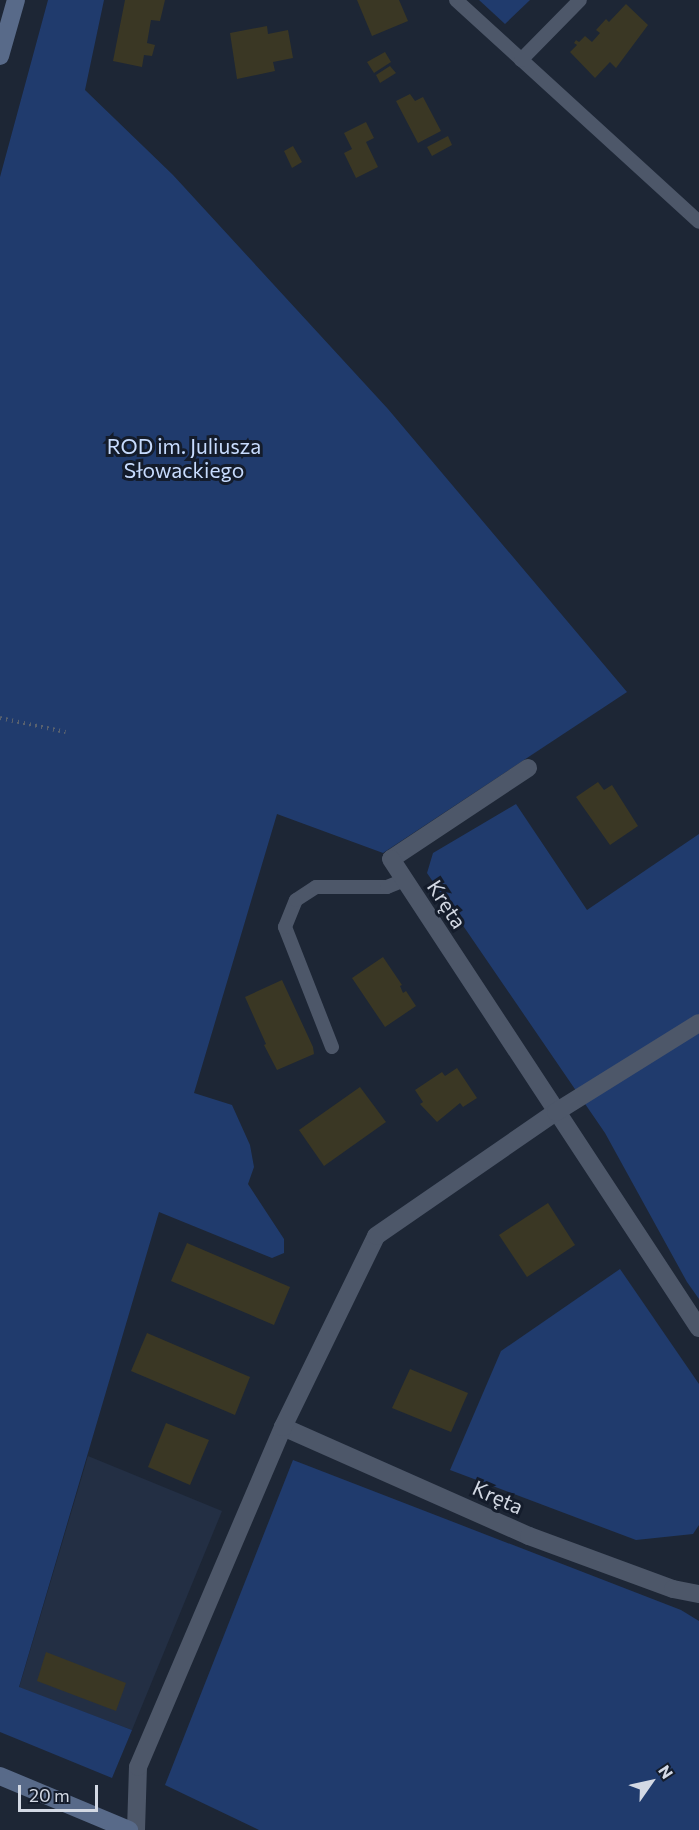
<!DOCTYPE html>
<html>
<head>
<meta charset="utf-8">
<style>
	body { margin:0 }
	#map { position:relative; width:699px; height:1830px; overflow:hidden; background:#1d2635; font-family:Commissioner,sans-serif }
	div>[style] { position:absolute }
	.built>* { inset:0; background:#232f44 }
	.green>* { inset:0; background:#203b6d }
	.building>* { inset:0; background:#3a3724 }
	.path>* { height:4px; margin-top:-2px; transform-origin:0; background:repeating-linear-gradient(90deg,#59616e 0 1.5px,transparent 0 6px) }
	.lane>* { height:14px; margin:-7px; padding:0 7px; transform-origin:7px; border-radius:7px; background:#4d5769 }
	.street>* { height:18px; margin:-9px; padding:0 9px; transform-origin:9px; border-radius:9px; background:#4d5769 }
	.secondary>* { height:18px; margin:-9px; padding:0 9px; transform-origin:9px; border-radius:9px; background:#586a89 }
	span { translate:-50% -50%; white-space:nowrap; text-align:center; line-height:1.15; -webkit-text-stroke:6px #141c2b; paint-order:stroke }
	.park-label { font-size:21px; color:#c7dbfd }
	.street-label { font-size:21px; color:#d3d9e4 }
	.north { position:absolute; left:621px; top:1752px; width:60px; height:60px; -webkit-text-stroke:4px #141c2b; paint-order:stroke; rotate:56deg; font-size:16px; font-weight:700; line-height:24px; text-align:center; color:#d3d9e4 }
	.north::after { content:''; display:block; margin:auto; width:21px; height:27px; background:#d3d9e4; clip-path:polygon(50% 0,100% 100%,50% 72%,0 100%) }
	.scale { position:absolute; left:18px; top:1785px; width:80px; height:27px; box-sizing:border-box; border:3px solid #d3d9e4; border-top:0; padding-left:8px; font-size:18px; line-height:21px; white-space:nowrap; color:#d3d9e4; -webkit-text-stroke:4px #141c2b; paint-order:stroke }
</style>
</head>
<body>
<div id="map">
	<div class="built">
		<i style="clip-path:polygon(88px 1456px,222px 1511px,132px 1730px,19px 1688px)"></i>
	</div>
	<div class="green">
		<i style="clip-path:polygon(48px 0,104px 0,85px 90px,173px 175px,388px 409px,627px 692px,383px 853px,277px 814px,194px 1093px,232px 1105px,250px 1145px,254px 1167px,248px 1184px,284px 1239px,284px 1253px,272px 1258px,159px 1212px,19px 1687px,132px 1730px,112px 1778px,0 1732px,0 177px)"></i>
		<i style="clip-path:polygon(479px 0,530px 0,505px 24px)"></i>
		<i style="clip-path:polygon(516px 804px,587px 910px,699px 834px,699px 1299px,687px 1282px,605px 1133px,427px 873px,433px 853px)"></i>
		<i style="clip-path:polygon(620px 1269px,699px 1384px,699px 1525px,693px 1534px,636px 1540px,450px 1470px,501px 1351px)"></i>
		<i style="clip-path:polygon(293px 1460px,681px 1610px,699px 1621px,699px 1830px,259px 1830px,165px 1785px)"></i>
	</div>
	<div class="building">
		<i style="clip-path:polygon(125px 0,165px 0,160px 21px,151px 20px,147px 43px,155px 45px,152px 56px,144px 55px,142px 67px,113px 61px)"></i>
		<i style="clip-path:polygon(357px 0,399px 0,408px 21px,372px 36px)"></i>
		<i style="clip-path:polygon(626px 4px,648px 25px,616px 68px,610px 62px,595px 78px,570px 52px,577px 45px,574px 43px,576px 40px,579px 42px,585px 36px,592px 42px,600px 33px,596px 30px,606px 19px,609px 22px)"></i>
		<i style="clip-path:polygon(267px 26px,268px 34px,288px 30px,293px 58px,273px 62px,275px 71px,237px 79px,230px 33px)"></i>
		<i style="clip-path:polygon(385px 52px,391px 62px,374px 73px,367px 62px)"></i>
		<i style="clip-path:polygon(390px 66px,396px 73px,380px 83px,376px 75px)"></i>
		<i style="clip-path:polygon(410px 94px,415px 101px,423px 97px,441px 131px,418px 143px,396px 101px)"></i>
		<i style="clip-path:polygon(366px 122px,374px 138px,366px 142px,378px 167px,356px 178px,344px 153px,352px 149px,344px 133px)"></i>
		<i style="clip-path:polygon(448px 136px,452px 145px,432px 156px,427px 147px)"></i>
		<i style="clip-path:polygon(293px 146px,302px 162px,292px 168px,284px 151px)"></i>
		<i style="clip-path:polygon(598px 782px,604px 790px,612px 785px,638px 826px,610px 845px,576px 797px)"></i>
		<i style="clip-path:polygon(383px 957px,402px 985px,400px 986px,403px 993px,406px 991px,416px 1006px,385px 1027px,352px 978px)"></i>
		<i style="clip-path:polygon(282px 980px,313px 1047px,314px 1054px,277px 1070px,264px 1045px,266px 1044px,245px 997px)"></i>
		<i style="clip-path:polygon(457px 1068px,477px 1098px,463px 1107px,460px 1103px,437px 1122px,420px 1104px,423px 1102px,415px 1090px,442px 1072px,445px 1076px)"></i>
		<i style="clip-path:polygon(360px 1087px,386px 1122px,324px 1166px,299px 1130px)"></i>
		<i style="clip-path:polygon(548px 1203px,575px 1245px,527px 1277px,499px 1235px)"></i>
		<i style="clip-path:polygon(187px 1243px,290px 1287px,274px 1325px,171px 1281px)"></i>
		<i style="clip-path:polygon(147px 1333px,250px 1377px,235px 1415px,131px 1371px)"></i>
		<i style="clip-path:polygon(410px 1369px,468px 1393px,451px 1432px,392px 1408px)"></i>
		<i style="clip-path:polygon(166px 1423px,209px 1440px,190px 1485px,148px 1467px)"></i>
		<i style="clip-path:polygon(46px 1652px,126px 1683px,116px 1711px,37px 1681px)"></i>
	</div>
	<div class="path">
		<i style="left:0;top:718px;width:67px;rotate:12deg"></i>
	</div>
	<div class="lane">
		<i style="left:456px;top:0;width:329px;rotate:42.4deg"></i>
		<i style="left:521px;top:60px;width:84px;rotate:-45.5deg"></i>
		<i style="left:332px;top:1047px;width:129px;rotate:-111.4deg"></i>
		<i style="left:285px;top:927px;width:29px;rotate:-68deg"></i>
		<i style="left:296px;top:900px;width:24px;rotate:-33deg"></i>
		<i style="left:316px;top:887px;width:71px"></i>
		<i style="left:387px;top:887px;width:18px;rotate:-22deg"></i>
	</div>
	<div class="street">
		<i style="left:528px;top:768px;width:164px;rotate:146.4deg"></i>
		<i style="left:391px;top:859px;width:561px;rotate:56.71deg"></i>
		<i style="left:283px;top:1427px;width:269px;rotate:23.9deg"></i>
		<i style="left:529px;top:1536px;width:153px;rotate:20.2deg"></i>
		<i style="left:673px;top:1589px;width:26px;rotate:11deg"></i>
		<i style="left:136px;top:1830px;width:63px;rotate:-88.2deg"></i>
		<i style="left:138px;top:1767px;width:370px;rotate:-66.9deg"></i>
		<i style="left:283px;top:1427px;width:212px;rotate:-64deg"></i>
		<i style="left:376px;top:1236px;width:219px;rotate:-34.6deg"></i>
		<i style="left:556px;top:1112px;width:168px;rotate:-31.9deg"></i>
	</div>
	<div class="secondary">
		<i style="left:0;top:56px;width:58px;rotate:-74.1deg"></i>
		<i style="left:0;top:1776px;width:140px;rotate:22.7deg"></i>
	</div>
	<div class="park-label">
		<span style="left:184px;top:458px">ROD im. Juliusza<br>Słowackiego</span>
	</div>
	<div class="street-label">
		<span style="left:447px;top:904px;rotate:57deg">Kręta</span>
		<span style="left:498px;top:1497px;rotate:24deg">Kręta</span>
	</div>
	<div class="north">N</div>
	<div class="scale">20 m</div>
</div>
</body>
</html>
